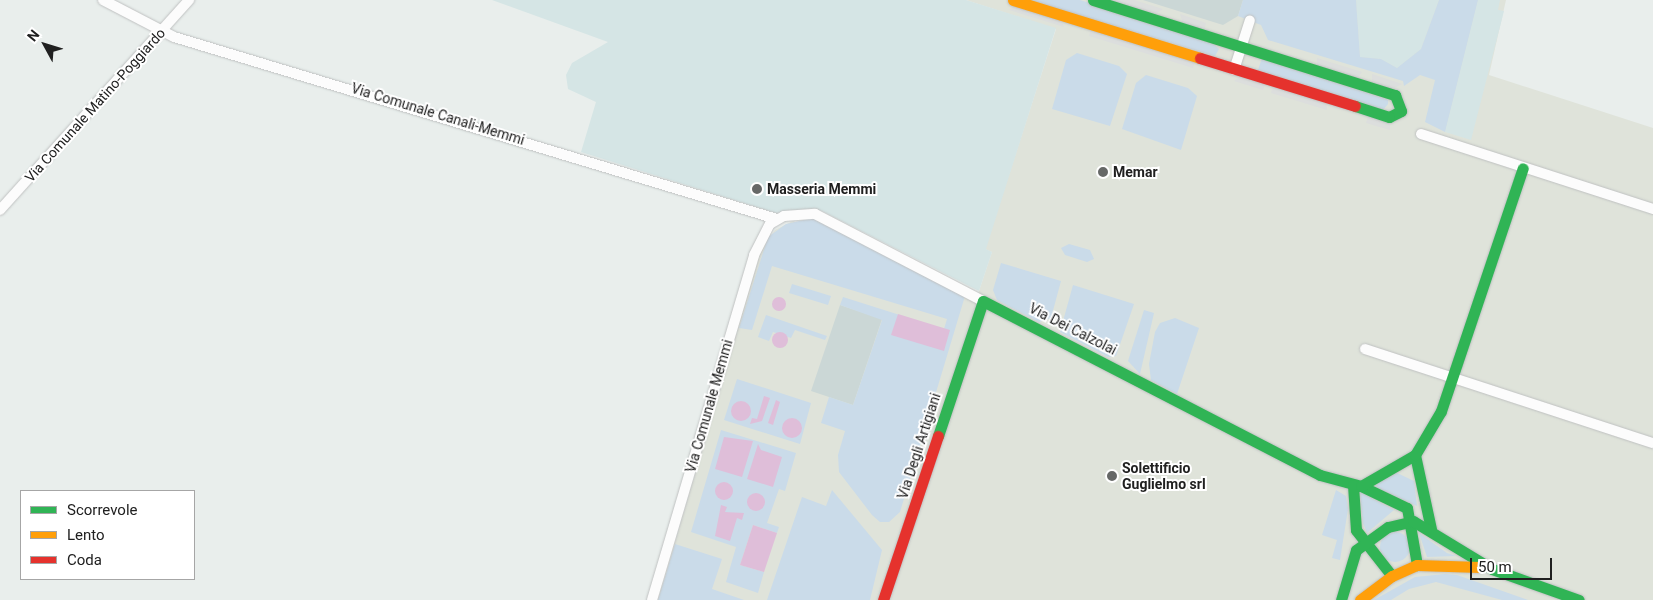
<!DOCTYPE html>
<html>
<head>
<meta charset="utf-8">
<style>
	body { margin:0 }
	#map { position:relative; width:1653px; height:600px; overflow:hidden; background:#e9eeec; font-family:Roboto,sans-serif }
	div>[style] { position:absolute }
	.industrial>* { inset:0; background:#dfe3da }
	.construction>* { inset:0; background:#cbd7d6 }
	.farmland>* { inset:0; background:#d5e5e5 }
	.grass>* { inset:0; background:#cadbe9 }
	.round { border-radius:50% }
	.parking>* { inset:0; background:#dcdedd }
	.water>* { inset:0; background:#dfbed9 }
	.roads { filter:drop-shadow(0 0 1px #bfc1c1) drop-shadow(0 0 1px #bfc1c1) }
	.street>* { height:10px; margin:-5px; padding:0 5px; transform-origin:5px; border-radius:5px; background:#fcfcfc }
	.fast>* { height:11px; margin:-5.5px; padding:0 5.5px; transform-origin:5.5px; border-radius:5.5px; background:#30b455 }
	.slow>* { height:11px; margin:-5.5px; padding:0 5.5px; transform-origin:5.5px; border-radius:5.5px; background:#ff9f0a }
	.jam>* { height:11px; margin:-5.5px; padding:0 5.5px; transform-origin:5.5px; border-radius:5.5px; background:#e5322d }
	.dots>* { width:14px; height:14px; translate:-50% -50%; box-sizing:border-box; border:2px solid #fff; border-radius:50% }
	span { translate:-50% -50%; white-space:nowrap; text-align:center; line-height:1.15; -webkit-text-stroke:4px #fff; paint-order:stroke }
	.street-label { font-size:14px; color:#202020 }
	.poi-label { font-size:14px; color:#202020; font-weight:700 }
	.left { translate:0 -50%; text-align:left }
	.legend { position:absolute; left:20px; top:490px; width:175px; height:90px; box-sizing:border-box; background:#fff; border:1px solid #a6a6a6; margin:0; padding:6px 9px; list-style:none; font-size:15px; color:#202020 }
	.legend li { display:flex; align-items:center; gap:10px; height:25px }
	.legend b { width:25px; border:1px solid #a6a6a6 }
	.north { position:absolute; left:20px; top:20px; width:50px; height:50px; -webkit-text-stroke:4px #fff; paint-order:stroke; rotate:309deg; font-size:14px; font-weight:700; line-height:20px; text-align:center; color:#202020 }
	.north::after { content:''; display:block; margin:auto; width:18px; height:22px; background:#202020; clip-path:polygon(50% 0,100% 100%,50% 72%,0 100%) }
	.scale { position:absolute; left:1470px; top:558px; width:82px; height:22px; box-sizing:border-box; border:2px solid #202020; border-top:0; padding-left:6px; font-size:15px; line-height:18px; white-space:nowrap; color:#202020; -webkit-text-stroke:4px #fff; paint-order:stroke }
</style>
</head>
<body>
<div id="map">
	<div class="industrial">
		<i style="clip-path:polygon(966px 0,1506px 0,1489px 75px,1653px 128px,1653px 600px,658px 600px,761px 250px,775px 230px,793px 221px,976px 300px,992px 252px,985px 249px,1056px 29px)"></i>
	</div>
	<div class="construction">
		<i style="clip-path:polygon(1143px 0,1243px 0,1238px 16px,1223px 25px)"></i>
		<i style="clip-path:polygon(840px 305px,882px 319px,853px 405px,811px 391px)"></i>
	</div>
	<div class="farmland">
		<i style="clip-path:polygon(492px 0,966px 0,1056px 28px,986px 249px,992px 252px,979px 291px,820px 210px,776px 213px,581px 152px,596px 102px,568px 89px,566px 75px,572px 63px,608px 42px)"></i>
		<i style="clip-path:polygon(1356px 0,1439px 0,1421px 49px,1397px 68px,1381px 59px,1360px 57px)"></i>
		<i style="clip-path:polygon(1478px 0,1500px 0,1498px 10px,1504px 11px,1471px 140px,1445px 132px)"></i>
	</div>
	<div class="grass">
		<i style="clip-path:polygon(1030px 0,1080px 0,1211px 42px,1219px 49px,1215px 56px)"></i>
		<i style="clip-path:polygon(1243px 0,1356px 0,1360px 57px,1381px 59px,1397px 68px,1421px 49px,1439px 0,1478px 0,1445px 132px,1425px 122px,1435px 80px,1420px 75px,1404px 86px,1403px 81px,1268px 40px,1261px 25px,1238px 16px)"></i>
		<i style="clip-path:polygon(1077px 53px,1119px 66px,1127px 74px,1110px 126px,1052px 109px,1066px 60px)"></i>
		<i style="clip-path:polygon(1262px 58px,1388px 100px,1388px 104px,1383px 110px,1258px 70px)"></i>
		<i style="clip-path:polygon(1146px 75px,1188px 88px,1197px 96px,1181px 150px,1122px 129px,1136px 83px)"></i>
		<i style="clip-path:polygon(812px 218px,965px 296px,900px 512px,889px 522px,880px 522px,872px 515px,839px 472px,838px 455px,845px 431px,821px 423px,829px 397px,853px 405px,882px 320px,840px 305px,843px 297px,944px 329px,947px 319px,772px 266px,752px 330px,739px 328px,768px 237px,786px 224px)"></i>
		<i style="clip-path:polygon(1069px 244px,1090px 250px,1094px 259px,1087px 262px,1065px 255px,1061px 248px)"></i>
		<i style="clip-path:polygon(1001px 263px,1061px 281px,1051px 318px,1039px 322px,997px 300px,993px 290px)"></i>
		<i style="clip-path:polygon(792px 284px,831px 296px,828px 305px,789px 293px)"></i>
		<i style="clip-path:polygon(1073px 285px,1134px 304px,1116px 356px,1108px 357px,1060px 332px)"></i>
		<i style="clip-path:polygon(1144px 310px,1154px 313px,1140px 374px,1128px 361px)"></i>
		<i style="clip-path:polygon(766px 315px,827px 336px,825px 340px,795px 330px,791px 338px,773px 332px,769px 341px,758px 337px)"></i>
		<i style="clip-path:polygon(1175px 318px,1199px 328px,1177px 394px,1151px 380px,1149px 364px,1155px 332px,1160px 323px)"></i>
		<i style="clip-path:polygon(737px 379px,811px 403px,800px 444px,724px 420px)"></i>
		<i style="clip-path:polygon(721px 430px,796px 453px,785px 491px,779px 489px,767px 523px,779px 527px,777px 533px,753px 525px,740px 565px,764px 572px,758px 593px,726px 582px,736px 547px,691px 532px)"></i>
		<i style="clip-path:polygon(1395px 472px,1414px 481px,1417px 506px,1377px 488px,1376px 481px)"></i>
		<i style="clip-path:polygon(832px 490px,882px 550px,870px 600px,767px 600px,802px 497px,826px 506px)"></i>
		<i style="clip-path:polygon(1336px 490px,1346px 496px,1348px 509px,1340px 560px,1332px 558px,1337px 540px,1322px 535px)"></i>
		<i style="clip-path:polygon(1360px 492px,1394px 510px,1367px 533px,1363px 523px)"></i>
		<i class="round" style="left:1380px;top:532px;width:30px;height:30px"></i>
		<i style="clip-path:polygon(1419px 533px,1447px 553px,1456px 556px,1427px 557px)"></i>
		<i style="clip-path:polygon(675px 544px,722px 559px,712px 589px,744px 600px,658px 600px)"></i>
		<i style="clip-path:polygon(1445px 574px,1457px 575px,1528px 600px,1502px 600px,1436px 582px,1409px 589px,1391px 600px,1374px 600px,1415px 577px)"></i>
	</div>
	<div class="parking">
		<i style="clip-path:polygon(1105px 0,1134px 0,1163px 9px,1154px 15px)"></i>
		<i style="clip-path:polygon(1016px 4px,1061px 19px,1064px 27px,1009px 10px)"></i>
		<i style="clip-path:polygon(1180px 14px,1206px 23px,1204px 31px,1183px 24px)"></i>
		<i style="clip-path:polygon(1091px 28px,1195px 60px,1193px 68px,1089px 36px)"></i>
		<i style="clip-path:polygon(1317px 58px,1362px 72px,1357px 79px,1317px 66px)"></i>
		<i style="clip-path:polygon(1372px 74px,1402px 84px,1391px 90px,1372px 83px)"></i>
		<i style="clip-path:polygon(1242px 75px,1266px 82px,1263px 90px,1234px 81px)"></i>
		<i style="clip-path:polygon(1273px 85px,1326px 101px,1327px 110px,1271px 93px)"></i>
		<i style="clip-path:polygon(1369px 114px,1390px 122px,1390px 130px,1366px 123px)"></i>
	</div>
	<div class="water">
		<i class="round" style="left:772px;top:297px;width:14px;height:14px"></i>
		<i style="clip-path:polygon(898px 314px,950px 330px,944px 351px,891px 335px)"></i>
		<i class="round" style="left:772px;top:332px;width:16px;height:16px"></i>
		<i style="clip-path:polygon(764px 396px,770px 398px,762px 421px,750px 424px,752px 418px,757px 419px)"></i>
		<i style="clip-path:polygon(776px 400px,780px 402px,773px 425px,768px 423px)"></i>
		<i class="round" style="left:731px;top:401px;width:20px;height:20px"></i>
		<i class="round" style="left:782px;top:418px;width:20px;height:20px"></i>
		<i style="clip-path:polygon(724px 437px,753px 441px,742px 477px,715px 469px)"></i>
		<i style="clip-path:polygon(758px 444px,761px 450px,782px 457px,773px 487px,747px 479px)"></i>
		<i class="round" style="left:715px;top:482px;width:18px;height:18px"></i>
		<i class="round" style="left:747px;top:493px;width:18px;height:18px"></i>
		<i style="clip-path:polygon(721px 505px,727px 507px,725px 512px,744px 513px,742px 520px,737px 518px,730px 541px,715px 536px)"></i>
		<i style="clip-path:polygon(753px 525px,777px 533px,764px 572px,740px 565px)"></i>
	</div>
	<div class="roads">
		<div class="street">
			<i style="left:103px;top:0;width:80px;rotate:27.5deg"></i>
			<i style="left:174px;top:37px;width:630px;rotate:16.8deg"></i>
			<i style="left:1234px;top:70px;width:52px;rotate:-72.3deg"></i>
			<i style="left:1421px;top:134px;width:244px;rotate:17.9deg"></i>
			<i style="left:0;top:210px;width:283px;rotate:-48deg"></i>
			<i style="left:1365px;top:349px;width:303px;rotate:18.1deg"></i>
			<i style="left:652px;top:600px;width:360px;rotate:-73.5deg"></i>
			<i style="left:754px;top:255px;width:35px;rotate:-63deg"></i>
			<i style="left:770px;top:224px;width:16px;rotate:-30deg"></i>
			<i style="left:784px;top:216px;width:31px;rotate:-4deg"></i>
			<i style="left:815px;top:214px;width:189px;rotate:27.4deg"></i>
		</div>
		<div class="fast">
			<i style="left:1093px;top:0;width:317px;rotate:17.5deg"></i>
			<i style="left:1395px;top:95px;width:17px;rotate:69deg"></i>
			<i style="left:1401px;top:111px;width:13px;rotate:153deg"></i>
			<i style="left:1389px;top:117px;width:36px;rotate:-162deg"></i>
			<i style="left:938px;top:436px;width:142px;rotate:-71.6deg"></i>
			<i style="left:983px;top:301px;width:379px;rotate:27.3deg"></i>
			<i style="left:1320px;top:475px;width:42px;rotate:15deg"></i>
			<i style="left:1361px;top:486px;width:51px;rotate:25.6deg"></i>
			<i style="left:1407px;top:508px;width:58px;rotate:80deg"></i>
			<i style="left:1415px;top:455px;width:76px;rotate:77.8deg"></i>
			<i style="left:1353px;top:485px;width:45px;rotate:86.2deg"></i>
			<i style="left:1356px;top:530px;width:58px;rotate:52deg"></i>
			<i style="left:1361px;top:486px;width:62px;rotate:-29.9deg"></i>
			<i style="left:1415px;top:455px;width:51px;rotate:-59.4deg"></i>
			<i style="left:1441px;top:411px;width:256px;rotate:-71.4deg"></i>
			<i style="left:1341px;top:600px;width:52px;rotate:-73.3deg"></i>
			<i style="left:1356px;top:550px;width:39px;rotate:-36deg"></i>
			<i style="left:1388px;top:527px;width:26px;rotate:-13deg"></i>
			<i style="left:1413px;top:521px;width:92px;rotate:31.3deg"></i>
			<i style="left:1492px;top:569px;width:92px;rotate:19.6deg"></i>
		</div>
		<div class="slow">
			<i style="left:1013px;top:0;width:196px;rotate:17.2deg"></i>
			<i style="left:1360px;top:600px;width:40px;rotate:-37deg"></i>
			<i style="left:1392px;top:576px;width:27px;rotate:-24deg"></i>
			<i style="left:1417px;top:565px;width:63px;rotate:1.8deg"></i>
		</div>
		<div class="jam">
			<i style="left:1200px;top:58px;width:162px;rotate:17.2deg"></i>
			<i style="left:883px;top:600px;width:173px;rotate:-71.5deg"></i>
		</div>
	</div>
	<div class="dots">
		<i style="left:1103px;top:172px;background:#666867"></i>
		<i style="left:757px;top:189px;background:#666867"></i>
		<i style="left:1112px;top:476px;background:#666867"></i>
	</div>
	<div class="street-label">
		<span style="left:95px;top:105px;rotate:-48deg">Via Comunale Matino-Poggiardo</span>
		<span style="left:438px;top:114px;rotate:17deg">Via Comunale Canali-Memmi</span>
		<span style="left:1073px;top:329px;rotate:27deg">Via Dei Calzolai</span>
		<span style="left:709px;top:406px;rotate:-74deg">Via Comunale Memmi</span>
		<span style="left:919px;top:446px;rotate:-72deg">Via Degli Artigiani</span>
	</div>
	<div class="poi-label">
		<span class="left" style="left:1113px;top:172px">Memar</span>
		<span class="left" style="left:767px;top:189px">Masseria Memmi</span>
		<span class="left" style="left:1122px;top:476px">Solettificio<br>Guglielmo srl</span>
	</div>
	<ul class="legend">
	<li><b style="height:6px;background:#30b455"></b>Scorrevole</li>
	<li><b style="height:6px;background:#ff9f0a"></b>Lento</li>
	<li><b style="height:6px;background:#e5322d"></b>Coda</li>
	</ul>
	<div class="north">N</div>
	<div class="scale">50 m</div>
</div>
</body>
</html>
